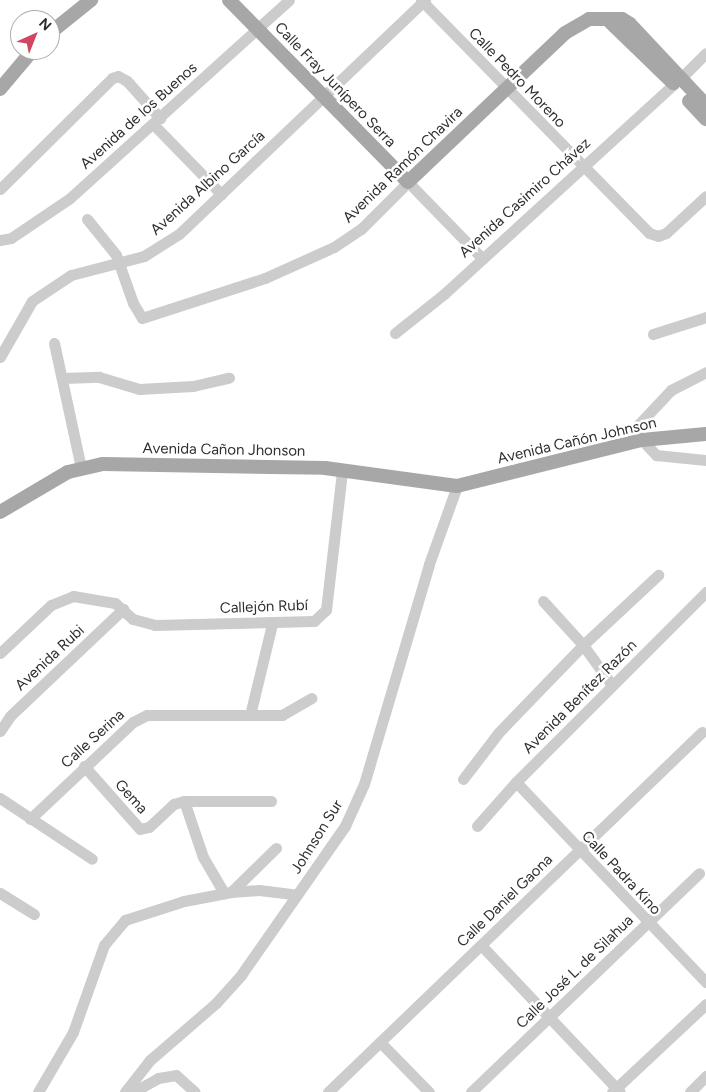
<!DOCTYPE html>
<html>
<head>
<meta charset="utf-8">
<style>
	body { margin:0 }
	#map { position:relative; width:706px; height:1092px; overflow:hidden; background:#fff; font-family:Figtree,sans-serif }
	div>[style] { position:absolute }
	.minor>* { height:11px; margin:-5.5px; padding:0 5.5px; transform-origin:5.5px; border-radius:5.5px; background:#ccc }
	.major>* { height:14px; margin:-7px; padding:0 7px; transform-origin:7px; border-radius:7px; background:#a7a7a7 }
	span { translate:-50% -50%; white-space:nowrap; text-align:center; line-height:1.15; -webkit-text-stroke:5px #fff; paint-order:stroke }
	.street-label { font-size:15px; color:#2f2f2f }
	.north { position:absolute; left:10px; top:10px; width:50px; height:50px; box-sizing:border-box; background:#fff; border:1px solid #acacac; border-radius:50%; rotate:44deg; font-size:14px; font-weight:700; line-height:20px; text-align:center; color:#2f2f2f }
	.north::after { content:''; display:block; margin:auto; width:18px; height:22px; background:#d04762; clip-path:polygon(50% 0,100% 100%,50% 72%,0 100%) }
</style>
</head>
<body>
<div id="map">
	<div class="minor">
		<i style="left:421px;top:0;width:326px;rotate:45.6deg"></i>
		<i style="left:649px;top:233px;width:9px;rotate:18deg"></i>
		<i style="left:658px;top:236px;width:9px;rotate:-21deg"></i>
		<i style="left:666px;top:233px;width:54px;rotate:-42.8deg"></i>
		<i style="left:681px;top:78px;width:35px;rotate:-45deg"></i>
		<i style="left:153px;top:124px;width:98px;rotate:45.8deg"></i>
		<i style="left:0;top:189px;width:158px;rotate:-44.7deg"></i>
		<i style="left:112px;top:78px;width:6px;rotate:-18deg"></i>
		<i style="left:118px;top:76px;width:10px;rotate:29deg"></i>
		<i style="left:127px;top:81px;width:50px;rotate:48.3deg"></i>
		<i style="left:87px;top:219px;width:46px;rotate:51.1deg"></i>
		<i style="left:116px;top:255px;width:51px;rotate:70.5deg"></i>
		<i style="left:133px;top:303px;width:17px;rotate:59deg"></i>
		<i style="left:142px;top:318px;width:129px;rotate:-18deg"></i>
		<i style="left:265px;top:278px;width:76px;rotate:-24.2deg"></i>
		<i style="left:334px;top:247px;width:32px;rotate:-34deg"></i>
		<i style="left:361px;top:229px;width:66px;rotate:-45deg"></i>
		<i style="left:408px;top:182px;width:105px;rotate:45.8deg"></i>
		<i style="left:0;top:240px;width:11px;rotate:-10deg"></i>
		<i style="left:11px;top:238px;width:71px;rotate:-34.1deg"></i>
		<i style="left:70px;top:198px;width:295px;rotate:-42.1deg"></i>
		<i style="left:395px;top:333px;width:63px;rotate:-38.5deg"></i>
		<i style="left:444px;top:294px;width:311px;rotate:-42.4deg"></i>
		<i style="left:653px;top:334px;width:56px;rotate:-17.8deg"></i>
		<i style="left:54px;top:343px;width:128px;rotate:77.8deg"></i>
		<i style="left:0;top:357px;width:64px;rotate:-60.3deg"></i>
		<i style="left:32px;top:301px;width:47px;rotate:-33.7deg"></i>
		<i style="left:71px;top:275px;width:75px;rotate:-14.6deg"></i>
		<i style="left:144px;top:256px;width:41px;rotate:-32.2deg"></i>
		<i style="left:179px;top:234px;width:340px;rotate:-43.6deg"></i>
		<i style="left:63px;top:378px;width:36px;rotate:-2deg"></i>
		<i style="left:99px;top:377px;width:42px;rotate:16.7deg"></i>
		<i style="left:139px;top:389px;width:54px;rotate:-3.2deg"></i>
		<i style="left:193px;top:386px;width:37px;rotate:-13deg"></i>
		<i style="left:642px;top:440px;width:21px;rotate:47deg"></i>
		<i style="left:656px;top:455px;width:50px;rotate:5.7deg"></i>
		<i style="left:626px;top:444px;width:24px;rotate:-57deg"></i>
		<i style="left:639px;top:424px;width:47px;rotate:-46.7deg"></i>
		<i style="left:671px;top:390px;width:39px;rotate:-27deg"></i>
		<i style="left:543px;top:601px;width:59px;rotate:47.7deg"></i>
		<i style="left:583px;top:645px;width:49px;rotate:54.1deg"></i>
		<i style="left:0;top:653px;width:70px;rotate:-43.3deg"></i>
		<i style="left:51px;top:605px;width:24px;rotate:-22deg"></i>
		<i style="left:73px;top:596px;width:43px;rotate:9.5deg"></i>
		<i style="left:115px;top:603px;width:24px;rotate:42deg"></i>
		<i style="left:133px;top:619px;width:23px;rotate:15deg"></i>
		<i style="left:155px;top:625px;width:159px;rotate:-1.4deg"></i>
		<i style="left:314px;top:621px;width:16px;rotate:-43deg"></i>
		<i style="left:326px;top:610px;width:140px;rotate:-83.4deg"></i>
		<i style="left:250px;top:715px;width:94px;rotate:-76.4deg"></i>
		<i style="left:0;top:731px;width:18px;rotate:-56deg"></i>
		<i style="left:10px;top:716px;width:156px;rotate:-43.4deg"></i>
		<i style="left:84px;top:766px;width:84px;rotate:48.4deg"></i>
		<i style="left:140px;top:829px;width:9px;rotate:-13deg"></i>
		<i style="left:149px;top:827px;width:34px;rotate:-43deg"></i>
		<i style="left:174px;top:804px;width:10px;rotate:-17deg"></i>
		<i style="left:184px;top:801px;width:87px"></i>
		<i style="left:463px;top:779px;width:59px;rotate:-52.5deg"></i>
		<i style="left:499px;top:732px;width:121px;rotate:-46deg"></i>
		<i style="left:583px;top:645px;width:103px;rotate:-43deg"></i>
		<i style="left:516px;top:782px;width:276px;rotate:46.5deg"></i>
		<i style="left:0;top:798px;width:110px;rotate:33.5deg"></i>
		<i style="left:184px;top:801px;width:59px;rotate:71.3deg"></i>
		<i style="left:203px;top:857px;width:42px;rotate:59.7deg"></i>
		<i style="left:30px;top:819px;width:141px;rotate:-43.3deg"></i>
		<i style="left:133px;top:722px;width:16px;rotate:-27deg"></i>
		<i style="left:147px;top:715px;width:135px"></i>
		<i style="left:282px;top:715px;width:34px;rotate:-30deg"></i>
		<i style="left:477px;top:826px;width:59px;rotate:-48.4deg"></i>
		<i style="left:516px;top:782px;width:269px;rotate:-45deg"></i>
		<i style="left:231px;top:892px;width:63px;rotate:-44.4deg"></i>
		<i style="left:0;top:893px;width:40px;rotate:32deg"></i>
		<i style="left:481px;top:945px;width:202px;rotate:46.6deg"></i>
		<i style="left:380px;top:1042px;width:70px;rotate:45.6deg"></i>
		<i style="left:38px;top:1092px;width:69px;rotate:-59.7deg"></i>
		<i style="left:73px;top:1032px;width:92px;rotate:-70.4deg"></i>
		<i style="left:104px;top:945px;width:33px;rotate:-50deg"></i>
		<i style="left:125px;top:920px;width:62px;rotate:-17.9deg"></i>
		<i style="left:184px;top:901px;width:48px;rotate:-10.8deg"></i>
		<i style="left:231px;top:892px;width:28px;rotate:-4deg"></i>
		<i style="left:259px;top:890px;width:38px;rotate:7deg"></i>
		<i style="left:125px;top:1092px;width:41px;rotate:-52deg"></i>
		<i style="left:150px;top:1060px;width:87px;rotate:-40.8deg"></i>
		<i style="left:216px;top:1003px;width:38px;rotate:-48deg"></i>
		<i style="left:241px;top:975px;width:182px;rotate:-55.1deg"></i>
		<i style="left:345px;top:826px;width:46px;rotate:-65.7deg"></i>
		<i style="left:364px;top:784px;width:229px;rotate:-73.5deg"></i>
		<i style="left:429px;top:564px;width:83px;rotate:-70.3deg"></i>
		<i style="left:133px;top:1092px;width:29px;rotate:-29deg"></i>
		<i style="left:158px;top:1078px;width:18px;rotate:-9deg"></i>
		<i style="left:176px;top:1075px;width:25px;rotate:42deg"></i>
		<i style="left:328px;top:1092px;width:519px;rotate:-43.91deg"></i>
		<i style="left:471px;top:1092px;width:316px;rotate:-43.8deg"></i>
		<i style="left:612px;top:1092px;width:129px;rotate:-43.1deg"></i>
		<i style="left:690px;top:1092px;width:23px;rotate:-45deg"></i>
	</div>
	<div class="major">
		<i style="left:229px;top:0;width:255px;rotate:45.5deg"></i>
		<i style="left:408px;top:182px;width:216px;rotate:-43.5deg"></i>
		<i style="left:565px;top:33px;width:28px;rotate:-30deg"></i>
		<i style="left:589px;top:19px;width:33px"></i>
		<i style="left:622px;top:19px;width:9px;rotate:32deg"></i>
		<i style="left:630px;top:24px;width:111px;rotate:46.8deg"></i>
		<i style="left:608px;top:20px;width:91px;rotate:44.1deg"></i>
		<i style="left:50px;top:33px;width:53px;rotate:-38.8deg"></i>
		<i style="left:0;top:89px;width:51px;rotate:-49.8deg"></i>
		<i style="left:689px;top:101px;width:25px;rotate:47deg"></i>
		<i style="left:0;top:512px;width:79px;rotate:-30.5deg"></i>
		<i style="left:68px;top:472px;width:36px;rotate:-13deg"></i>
		<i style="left:103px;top:464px;width:222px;rotate:1deg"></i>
		<i style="left:325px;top:468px;width:133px;rotate:7.8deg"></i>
		<i style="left:457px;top:486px;width:191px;rotate:-14deg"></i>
		<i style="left:642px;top:440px;width:64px;rotate:-5.4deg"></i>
	</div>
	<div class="street-label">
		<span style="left:517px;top:78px;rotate:46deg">Calle Pedro Moreno</span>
		<span style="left:335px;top:85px;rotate:46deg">Calle Fray Junípero Serra</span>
		<span style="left:139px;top:116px;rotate:-42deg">Avenida de los Buenos</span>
		<span style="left:403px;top:165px;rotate:-44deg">Avenida Ramón Chavira</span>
		<span style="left:208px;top:183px;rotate:-42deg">Avenida Albino García</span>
		<span style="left:525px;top:198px;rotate:-42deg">Avenida Casimiro Chávez</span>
		<span style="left:577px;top:441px;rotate:-13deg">Avenida Cañón Johnson</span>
		<span style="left:224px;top:450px;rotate:1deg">Avenida Cañon Jhonson</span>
		<span style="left:264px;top:607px;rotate:-2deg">Callejón Rubí</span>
		<span style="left:50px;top:658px;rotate:-43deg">Avenida Rubi</span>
		<span style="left:580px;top:697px;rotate:-45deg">Avenida Benítez Razón</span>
		<span style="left:93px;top:739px;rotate:-42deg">Calle Serina</span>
		<span style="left:131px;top:797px;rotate:48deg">Gema</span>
		<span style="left:317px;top:837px;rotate:-58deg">Johnson Sur</span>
		<span style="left:621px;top:873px;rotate:47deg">Calle Padra Kino</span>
		<span style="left:505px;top:901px;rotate:-44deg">Calle Daniel Gaona</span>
		<span style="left:575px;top:972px;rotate:-44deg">Calle José L. de Silahua</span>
	</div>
	<div class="north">N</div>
</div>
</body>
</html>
